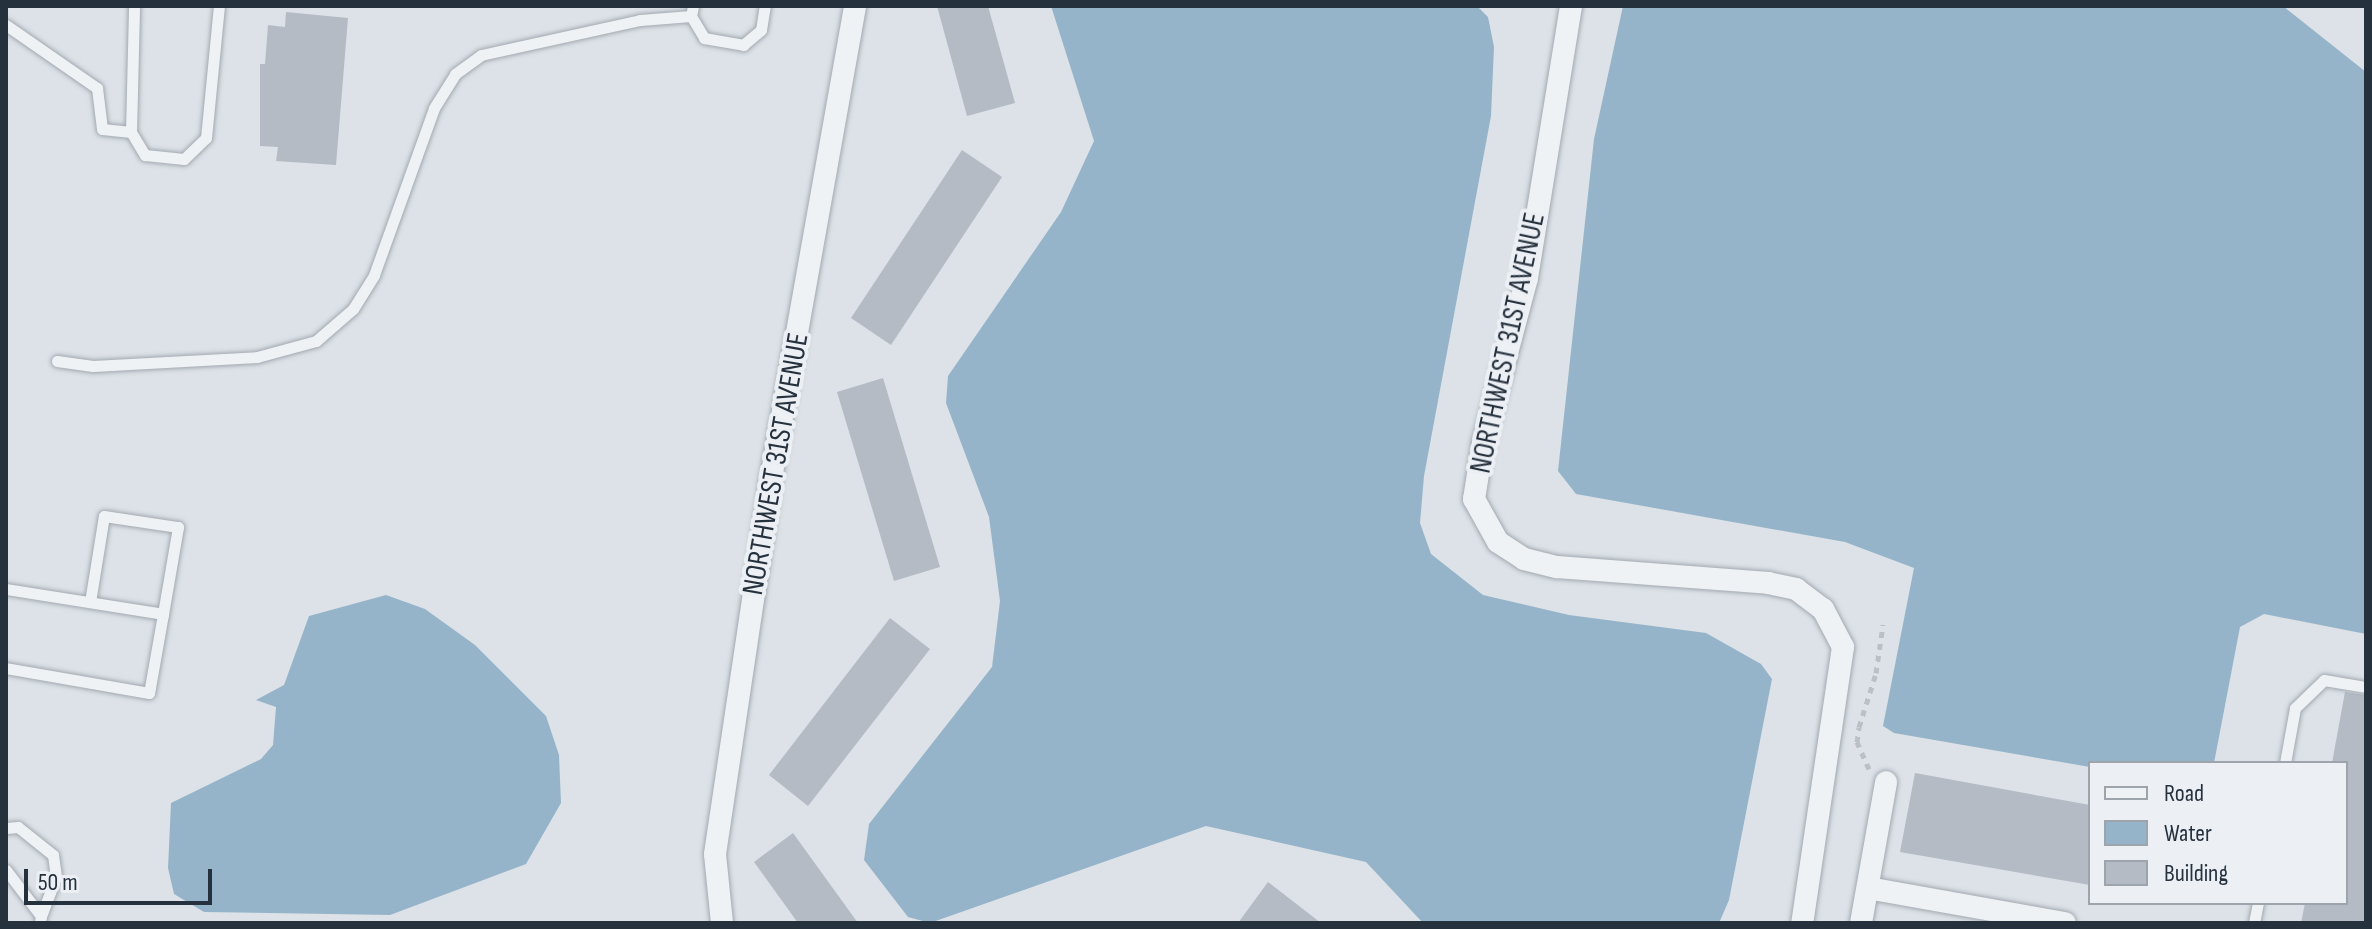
<!DOCTYPE html>
<html>
<head>
<meta charset="utf-8">
<style>
	body { margin:0 }
	#map { position:relative; width:2372px; height:929px; overflow:hidden; background:#dce2e7; font-family:"Sofia Sans Condensed",sans-serif }
	div>[style] { position:absolute }
	.water>* { inset:0; background:#96b4c9 }
	.building>* { inset:0; background:#b4bbc4 }
	.path>* { height:5px; margin-top:-2.5px; transform-origin:0; background:repeating-linear-gradient(90deg,#bbc0c5 0 6px,transparent 0 12px) }
	.roads { filter:drop-shadow(0 0 2px #a2a9b1) drop-shadow(0 0 2px #a2a9b1) }
	.service>* { height:11px; margin:-5.5px; padding:0 5.5px; transform-origin:5.5px; border-radius:5.5px; background:#eff2f5 }
	.minor>* { height:22px; margin:-11px; padding:0 11px; transform-origin:11px; border-radius:11px; background:#eff2f5 }
	span { translate:-50% -50%; white-space:nowrap; text-align:center; line-height:1.15; -webkit-text-stroke:8px #ecf0f5; paint-order:stroke }
	.street-label { font-size:30px; color:#26313e }
	.frame { position:absolute; inset:0; border:8px solid #26313e; pointer-events:none }
	.legend { position:absolute; left:2088px; top:761px; width:260px; height:144px; box-sizing:border-box; background:#ecf0f5; border:2px solid #9da4ac; margin:0; padding:10px 14px; list-style:none; font-size:24px; color:#26313e }
	.legend li { display:flex; align-items:center; gap:16px; height:40px }
	.legend b { width:40px; border:2px solid #9da4ac }
	.scale { position:absolute; left:24px; top:869px; width:188px; height:36px; box-sizing:border-box; border:4px solid #26313e; border-top:0; padding-left:10px; font-size:24px; line-height:28px; white-space:nowrap; color:#26313e; -webkit-text-stroke:6px #ecf0f5; paint-order:stroke }
</style>
</head>
<body>
<div id="map">
	<div class="water">
		<i style="clip-path:polygon(1051px 6px,1477px 6px,1488px 17px,1494px 47px,1491px 116px,1424px 476px,1420px 523px,1431px 554px,1483px 595px,1569px 615px,1706px 633px,1761px 664px,1772px 679px,1729px 900px,1719px 923px,1423px 923px,1366px 862px,1206px 826px,930px 923px,908px 917px,864px 860px,869px 824px,992px 667px,1000px 601px,989px 517px,946px 403px,948px 376px,1061px 212px,1094px 141px)"></i>
		<i style="clip-path:polygon(1623px 6px,2283px 6px,2366px 72px,2366px 634px,2264px 614px,2240px 627px,2214px 763px,2090px 763px,2090px 767px,1894px 733px,1883px 726px,1914px 568px,1845px 542px,1576px 494px,1558px 471px,1594px 139px)"></i>
		<i style="clip-path:polygon(386px 595px,425px 609px,475px 645px,546px 716px,559px 755px,561px 803px,526px 864px,390px 915px,204px 912px,174px 894px,168px 868px,171px 803px,261px 759px,273px 745px,276px 707px,256px 700px,284px 685px,309px 616px)"></i>
	</div>
	<div class="building">
		<i style="clip-path:polygon(937px 6px,988px 6px,1015px 103px,967px 116px)"></i>
		<i style="clip-path:polygon(286px 12px,348px 18px,336px 165px,276px 161px,278px 147px,260px 146px,260px 64px,265px 64px,268px 25px,285px 27px)"></i>
		<i style="clip-path:polygon(962px 150px,1002px 177px,891px 345px,851px 318px)"></i>
		<i style="clip-path:polygon(883px 378px,940px 567px,894px 581px,837px 392px)"></i>
		<i style="clip-path:polygon(890px 618px,930px 649px,808px 806px,769px 775px)"></i>
		<i style="clip-path:polygon(2345px 692px,2366px 695px,2366px 923px,2301px 923px,2305px 903px,2346px 903px,2346px 763px,2332px 763px)"></i>
		<i style="clip-path:polygon(1915px 773px,2090px 805px,2090px 885px,1900px 852px)"></i>
		<i style="clip-path:polygon(793px 833px,858px 923px,798px 923px,754px 862px)"></i>
		<i style="clip-path:polygon(1268px 882px,1321px 923px,1238px 923px)"></i>
	</div>
	<div class="path">
		<i style="left:1869px;top:769px;width:30px;rotate:-114deg"></i>
		<i style="left:1857px;top:742px;width:15px;rotate:-82deg"></i>
		<i style="left:1859px;top:727px;width:57px;rotate:-72.5deg"></i>
		<i style="left:1876px;top:673px;width:49px;rotate:-81.7deg"></i>
	</div>
	<div class="roads">
		<div class="service">
			<i style="left:693px;top:6px;width:10px;rotate:101deg"></i>
			<i style="left:691px;top:16px;width:26px;rotate:59deg"></i>
			<i style="left:704px;top:38px;width:40px;rotate:10deg"></i>
			<i style="left:743px;top:45px;width:23px;rotate:-40deg"></i>
			<i style="left:761px;top:30px;width:24px;rotate:-81deg"></i>
			<i style="left:6px;top:25px;width:111px;rotate:34.7deg"></i>
			<i style="left:97px;top:88px;width:41px;rotate:83deg"></i>
			<i style="left:102px;top:129px;width:29px;rotate:6deg"></i>
			<i style="left:131px;top:132px;width:126px;rotate:-88.6deg"></i>
			<i style="left:131px;top:132px;width:27px;rotate:59deg"></i>
			<i style="left:145px;top:155px;width:39px;rotate:6deg"></i>
			<i style="left:184px;top:159px;width:30px;rotate:-44deg"></i>
			<i style="left:206px;top:138px;width:133px;rotate:-84.4deg"></i>
			<i style="left:57px;top:361px;width:36px;rotate:8deg"></i>
			<i style="left:93px;top:366px;width:164px;rotate:-3.1deg"></i>
			<i style="left:257px;top:357px;width:61px;rotate:-15.2deg"></i>
			<i style="left:316px;top:341px;width:49px;rotate:-40.9deg"></i>
			<i style="left:353px;top:309px;width:40px;rotate:-58deg"></i>
			<i style="left:374px;top:275px;width:177px;rotate:-70.2deg"></i>
			<i style="left:434px;top:108px;width:40px;rotate:-58deg"></i>
			<i style="left:455px;top:74px;width:32px;rotate:-36deg"></i>
			<i style="left:481px;top:55px;width:163px;rotate:-12.4deg"></i>
			<i style="left:640px;top:20px;width:51px;rotate:-4.5deg"></i>
			<i style="left:6px;top:589px;width:159px;rotate:9deg"></i>
			<i style="left:163px;top:614px;width:80px;rotate:100deg"></i>
			<i style="left:149px;top:693px;width:145px;rotate:-170.1deg"></i>
			<i style="left:90px;top:602px;width:87px;rotate:-80.8deg"></i>
			<i style="left:104px;top:516px;width:75px;rotate:8.5deg"></i>
			<i style="left:178px;top:527px;width:88px;rotate:99.8deg"></i>
			<i style="left:2285px;top:763px;width:56px;rotate:-79.7deg"></i>
			<i style="left:2295px;top:708px;width:40px;rotate:-44deg"></i>
			<i style="left:2324px;top:680px;width:43px;rotate:9.5deg"></i>
			<i style="left:6px;top:828px;width:12px;rotate:-5deg"></i>
			<i style="left:18px;top:827px;width:45px;rotate:38.7deg"></i>
			<i style="left:53px;top:855px;width:22px;rotate:82deg"></i>
			<i style="left:56px;top:877px;width:42px;rotate:111deg"></i>
			<i style="left:6px;top:870px;width:58px;rotate:52.7deg"></i>
			<i style="left:41px;top:916px;width:6px;rotate:99deg"></i>
			<i style="left:2254px;top:923px;width:20px;rotate:-79deg"></i>
		</div>
		<div class="minor">
			<i style="left:1571px;top:6px;width:276px;rotate:99.2deg"></i>
			<i style="left:1527px;top:278px;width:171px;rotate:104.9deg"></i>
			<i style="left:1483px;top:443px;width:57px;rotate:99.1deg"></i>
			<i style="left:1474px;top:499px;width:49px;rotate:60.8deg"></i>
			<i style="left:1498px;top:542px;width:31px;rotate:33deg"></i>
			<i style="left:1524px;top:559px;width:34px;rotate:14deg"></i>
			<i style="left:1557px;top:567px;width:212px;rotate:4.3deg"></i>
			<i style="left:1768px;top:583px;width:29px;rotate:12deg"></i>
			<i style="left:1796px;top:589px;width:34px;rotate:37deg"></i>
			<i style="left:1823px;top:609px;width:43px;rotate:62.2deg"></i>
			<i style="left:1843px;top:647px;width:279px;rotate:98.4deg"></i>
			<i style="left:1868px;top:888px;width:200px;rotate:10.1deg"></i>
			<i style="left:722px;top:923px;width:69px;rotate:-95.8deg"></i>
			<i style="left:715px;top:854px;width:374px;rotate:-81.5deg"></i>
			<i style="left:770px;top:484px;width:485px;rotate:-79.9deg"></i>
			<i style="left:1861px;top:923px;width:143px;rotate:-79.9deg"></i>
		</div>
	</div>
	<div class="street-label">
		<span style="left:1508px;top:343px;rotate:-78deg">NORTHWEST 31ST AVENUE</span>
		<span style="left:776px;top:464px;rotate:-80deg">NORTHWEST 31ST AVENUE</span>
	</div>
	<div class="frame"></div>
	<ul class="legend">
	<li><b style="height:10px;background:#eff2f5"></b>Road</li>
	<li><b style="height:22px;background:#96b4c9"></b>Water</li>
	<li><b style="height:22px;background:#b4bbc4"></b>Building</li>
	</ul>
	<div class="scale">50 m</div>
</div>
</body>
</html>
